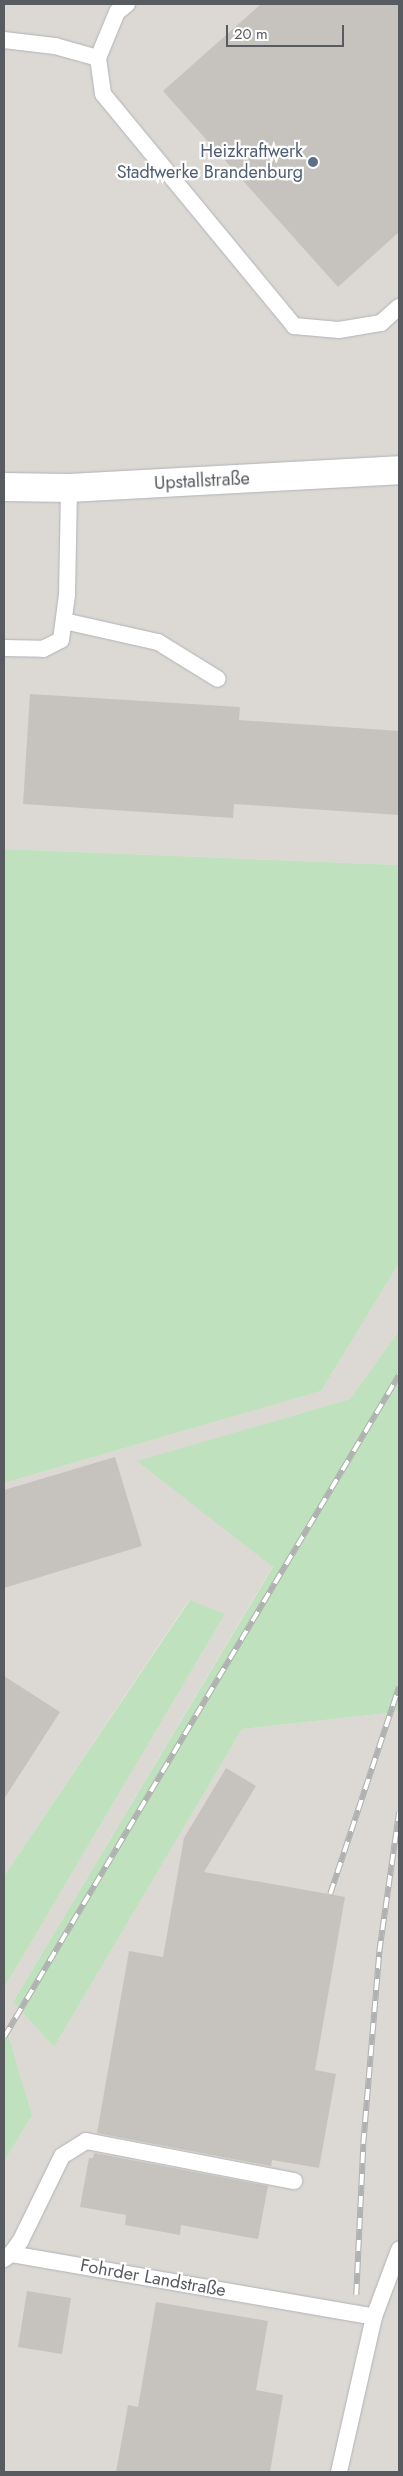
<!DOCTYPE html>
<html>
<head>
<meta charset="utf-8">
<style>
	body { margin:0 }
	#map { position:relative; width:403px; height:2476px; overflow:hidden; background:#eae7df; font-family:Jost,sans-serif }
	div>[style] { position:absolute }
	.industrial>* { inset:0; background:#dcd9d4 }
	.green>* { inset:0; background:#bfe1bd }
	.building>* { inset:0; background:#c6c2bd }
	.roads { filter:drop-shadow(0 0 1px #b0b3b7) drop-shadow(0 0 1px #b0b3b7) }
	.lane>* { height:16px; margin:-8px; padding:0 8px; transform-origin:8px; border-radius:8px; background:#fff }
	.secondary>* { height:28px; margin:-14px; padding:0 14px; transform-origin:14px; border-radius:14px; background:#fff }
	.rail>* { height:5.5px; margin-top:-2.75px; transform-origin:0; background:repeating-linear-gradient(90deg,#fff 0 11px,#b0b1b1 0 22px); box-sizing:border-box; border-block:1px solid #b0b1b1 }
	.dots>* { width:14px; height:14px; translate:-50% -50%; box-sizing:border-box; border:2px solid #fff; border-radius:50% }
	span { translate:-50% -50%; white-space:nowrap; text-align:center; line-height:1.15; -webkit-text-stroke:4.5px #fff; paint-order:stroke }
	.service-label { font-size:18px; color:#4e5e75 }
	.right { translate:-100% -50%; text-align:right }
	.street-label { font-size:18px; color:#585c60 }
	.frame { position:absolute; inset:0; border:5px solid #585c60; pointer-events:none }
	.scale { position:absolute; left:226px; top:25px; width:118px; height:22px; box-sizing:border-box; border:2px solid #585c60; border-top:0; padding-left:6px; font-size:15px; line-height:18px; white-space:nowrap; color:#585c60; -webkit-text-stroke:4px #fff; paint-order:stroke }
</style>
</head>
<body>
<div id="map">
	<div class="industrial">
		<i style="clip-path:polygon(4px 4px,399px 4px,399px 865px,4px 849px)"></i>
		<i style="clip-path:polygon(399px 1263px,399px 1331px,350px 1399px,138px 1461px,273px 1566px,13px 2002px,54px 2047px,242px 1729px,396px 1712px,399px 1707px,399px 2472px,4px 2472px,4px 2162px,32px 2115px,4px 2020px,4px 1988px,225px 1614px,189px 1600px,4px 1876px,4px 1483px,321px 1391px)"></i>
	</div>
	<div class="green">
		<i style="clip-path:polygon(4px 849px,399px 865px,399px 1263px,321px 1391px,4px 1483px)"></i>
		<i style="clip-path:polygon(399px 1331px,399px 1707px,396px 1712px,242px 1729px,54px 2047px,13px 2002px,273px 1567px,137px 1461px,350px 1399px)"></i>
		<i style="clip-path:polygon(190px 1600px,225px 1614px,4px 1988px,4px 1876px)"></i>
		<i style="clip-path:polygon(4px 2020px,32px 2115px,4px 2162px)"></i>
	</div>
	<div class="building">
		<i style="clip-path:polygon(261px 4px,399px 4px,399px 232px,338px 287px,163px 91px)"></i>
		<i style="clip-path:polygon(30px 694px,240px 707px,239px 720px,399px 731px,399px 815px,234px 804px,233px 818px,23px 804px)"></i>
		<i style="clip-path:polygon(115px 1457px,142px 1546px,4px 1588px,4px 1490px)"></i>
		<i style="clip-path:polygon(4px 1676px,60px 1712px,4px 1799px)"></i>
		<i style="clip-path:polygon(226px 1768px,256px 1786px,204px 1872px,345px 1897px,315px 2070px,336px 2074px,319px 2168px,272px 2160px,271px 2166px,97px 2133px,129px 1951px,163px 1957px,184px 1838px)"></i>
		<i style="clip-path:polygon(94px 2153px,268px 2186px,258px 2239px,181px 2225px,180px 2235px,125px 2225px,126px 2215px,80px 2207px,89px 2158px,93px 2158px)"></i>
		<i style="clip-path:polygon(27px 2291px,71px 2298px,62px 2354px,18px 2347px)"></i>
		<i style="clip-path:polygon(156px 2302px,268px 2321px,256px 2390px,283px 2395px,270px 2472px,116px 2472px,128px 2405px,138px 2407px)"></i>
	</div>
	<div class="roads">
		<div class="lane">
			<i style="left:127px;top:4px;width:13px;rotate:141deg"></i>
			<i style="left:117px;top:12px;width:50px;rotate:112.4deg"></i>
			<i style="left:98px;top:58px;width:36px;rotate:82deg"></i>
			<i style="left:103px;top:94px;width:301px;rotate:50.5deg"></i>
			<i style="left:294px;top:326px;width:45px;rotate:5.1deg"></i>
			<i style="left:339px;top:330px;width:43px;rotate:-9.5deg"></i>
			<i style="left:381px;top:323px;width:24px;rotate:-42deg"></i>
			<i style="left:4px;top:40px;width:51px;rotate:6.7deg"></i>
			<i style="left:55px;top:46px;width:45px;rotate:15.6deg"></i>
			<i style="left:64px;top:621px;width:96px;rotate:12.6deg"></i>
			<i style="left:158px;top:642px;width:70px;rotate:31.7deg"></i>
			<i style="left:4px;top:648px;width:39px;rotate:1deg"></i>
			<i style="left:43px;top:649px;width:20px;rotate:-27deg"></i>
			<i style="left:61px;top:640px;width:45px;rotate:-82.4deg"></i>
			<i style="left:67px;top:595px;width:107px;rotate:-88.9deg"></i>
			<i style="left:11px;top:2254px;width:17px;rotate:-54deg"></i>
			<i style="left:21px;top:2240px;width:93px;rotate:-64deg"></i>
			<i style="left:62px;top:2156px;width:28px;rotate:-32deg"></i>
			<i style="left:86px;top:2141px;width:212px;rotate:10.9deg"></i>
			<i style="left:4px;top:2259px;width:9px;rotate:-36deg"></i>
			<i style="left:11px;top:2254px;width:368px;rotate:9.8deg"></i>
			<i style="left:339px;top:2472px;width:159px;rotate:-77.3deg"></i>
			<i style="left:374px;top:2317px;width:72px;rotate:-69.5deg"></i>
		</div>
		<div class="secondary">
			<i style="left:4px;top:487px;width:65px;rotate:0.9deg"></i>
			<i style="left:69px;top:488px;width:330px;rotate:-3.1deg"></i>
		</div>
	</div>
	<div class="rail">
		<i style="left:330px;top:1894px;width:218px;rotate:-71.6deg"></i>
		<i style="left:4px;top:2037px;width:771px;rotate:-59.18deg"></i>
		<i style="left:356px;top:2295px;width:151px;rotate:-87.3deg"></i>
		<i style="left:363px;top:2144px;width:193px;rotate:-85.2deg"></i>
		<i style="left:379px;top:1952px;width:141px;rotate:-81.9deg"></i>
	</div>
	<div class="dots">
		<i style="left:313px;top:162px;background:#5c6f8a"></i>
	</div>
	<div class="service-label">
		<span class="right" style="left:303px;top:162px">Heizkraftwerk<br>Stadtwerke Brandenburg</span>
	</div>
	<div class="street-label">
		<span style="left:202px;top:481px;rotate:-3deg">Upstallstraße</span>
		<span style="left:153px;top:2278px;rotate:10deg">Fohrder Landstraße</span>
	</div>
	<div class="frame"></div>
	<div class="scale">20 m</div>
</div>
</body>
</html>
